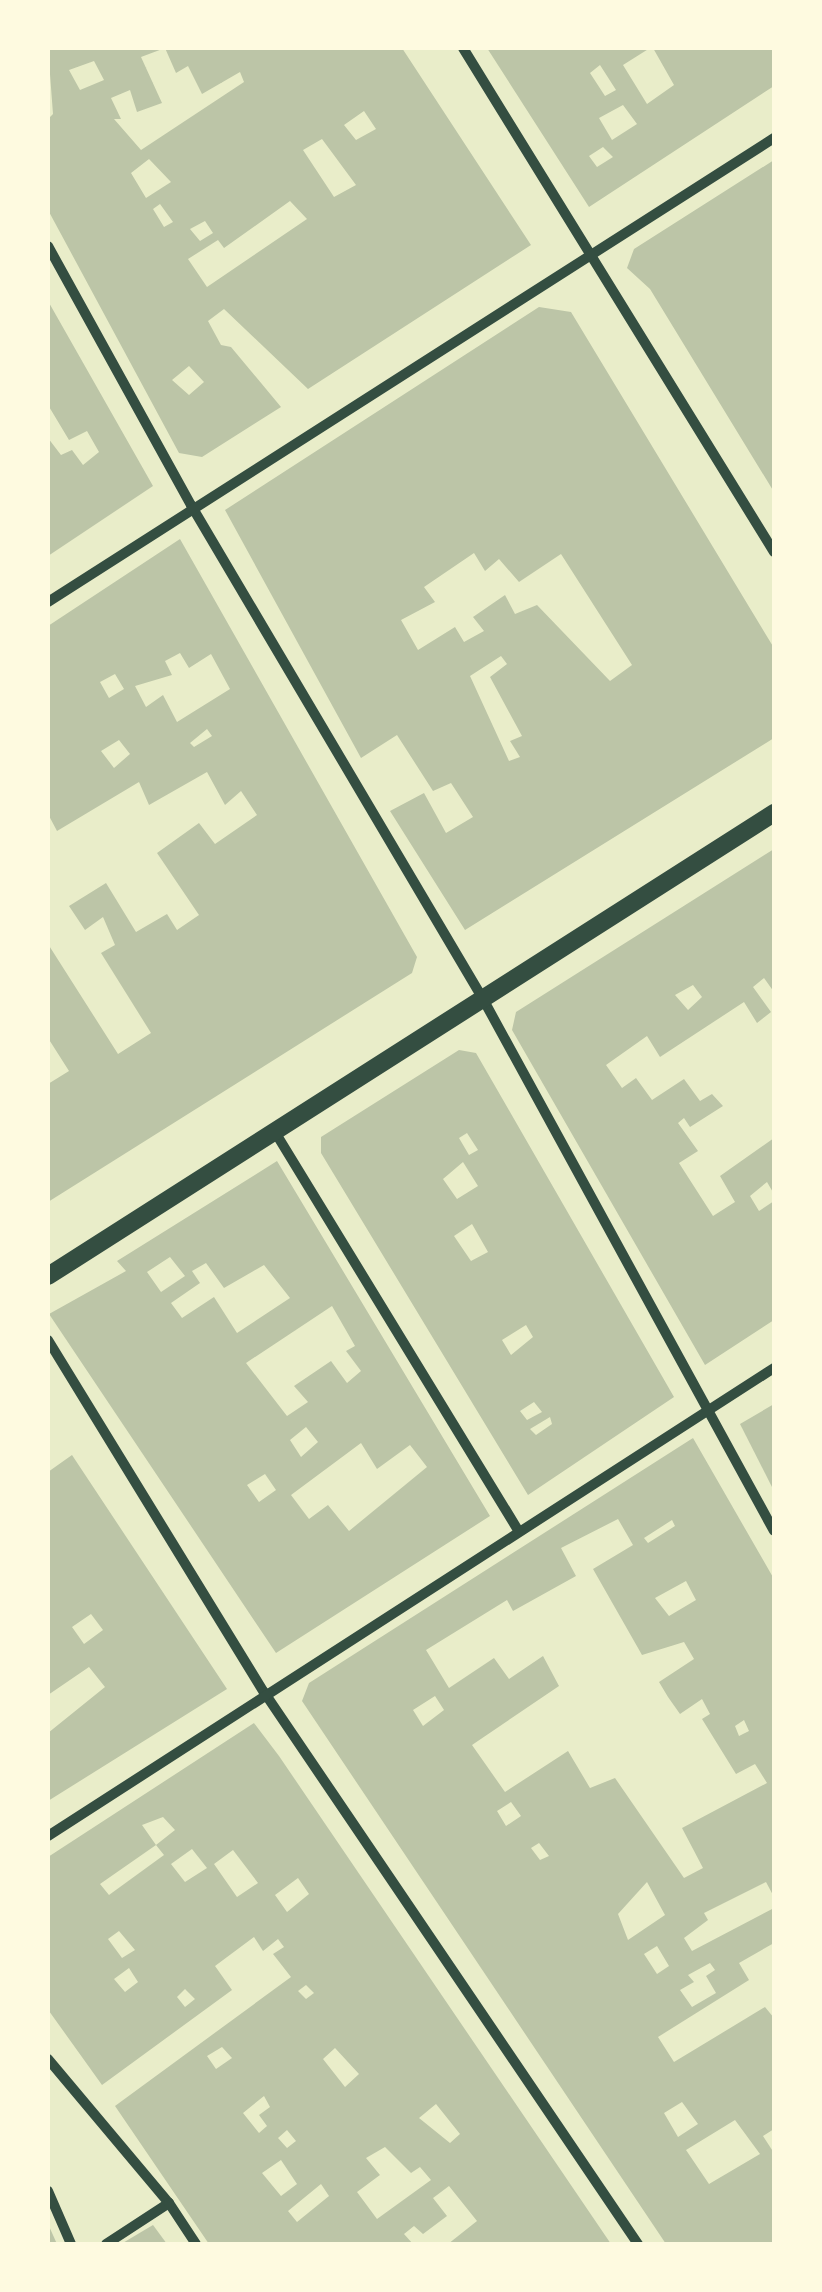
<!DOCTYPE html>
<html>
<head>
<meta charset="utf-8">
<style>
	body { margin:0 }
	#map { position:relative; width:822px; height:2292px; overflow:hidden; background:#e9edc9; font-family:Arial,sans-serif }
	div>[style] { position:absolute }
	.building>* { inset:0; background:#bcc5a7 }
	.minor>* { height:10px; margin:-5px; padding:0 5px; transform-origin:5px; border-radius:5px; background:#344e41 }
	.tertiary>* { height:18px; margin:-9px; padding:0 9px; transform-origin:9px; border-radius:9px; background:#344e41 }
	span { translate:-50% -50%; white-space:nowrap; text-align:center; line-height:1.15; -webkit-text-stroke:8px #fefae0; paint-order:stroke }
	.frame { position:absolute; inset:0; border:50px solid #fefae0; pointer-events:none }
</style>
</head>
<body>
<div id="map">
	<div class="building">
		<i style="clip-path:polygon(evenodd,48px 48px,402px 48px,531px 245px,308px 389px,224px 309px,208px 321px,221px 345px,231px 347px,281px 407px,202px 457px,179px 453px,48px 210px,48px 119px,53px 114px,48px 48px,165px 48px,176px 73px,188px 66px,202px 94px,240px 72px,244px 82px,141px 150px,114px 119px,121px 119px,111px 98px,130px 90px,137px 112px,162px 103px,141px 57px,165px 48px,48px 48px,94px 61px,104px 80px,80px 90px,69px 70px,94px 61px,48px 48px,364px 111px,376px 129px,356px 140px,344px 125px,364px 111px,48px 48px,322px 139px,356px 185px,334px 197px,303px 150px,322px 139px,48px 48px,149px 159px,171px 182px,146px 198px,131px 173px,149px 159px,48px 48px,290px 201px,307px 219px,207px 287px,188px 259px,218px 240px,224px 248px,290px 201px,48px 48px,160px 204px,173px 222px,164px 227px,153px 209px,160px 204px,48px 48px,205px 221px,213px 233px,200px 241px,190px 229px,205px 221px,48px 48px,189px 366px,204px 382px,189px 395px,172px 380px,189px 366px)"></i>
		<i style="clip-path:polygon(evenodd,487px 48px,650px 48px,623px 65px,647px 104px,674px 85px,653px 48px,774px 48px,774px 86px,589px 207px,487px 48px,600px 65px,616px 90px,605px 96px,590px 73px,600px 65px,487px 48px,623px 105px,637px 124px,612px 140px,599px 118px,623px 105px,487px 48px,603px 147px,613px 157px,597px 167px,589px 156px,603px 147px)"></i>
		<i style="clip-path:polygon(774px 160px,774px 492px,650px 289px,627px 268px,634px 249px)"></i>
		<i style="clip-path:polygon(48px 301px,153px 486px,48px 556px,48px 438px,61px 455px,72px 450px,83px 465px,99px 452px,87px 431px,69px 440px,48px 405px)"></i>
		<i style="clip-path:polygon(evenodd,539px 307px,571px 312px,774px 648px,774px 738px,465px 930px,390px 811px,424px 793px,446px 833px,473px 817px,451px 783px,433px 791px,397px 735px,361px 758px,225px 510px,539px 307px,474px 553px,485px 571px,499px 559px,519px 582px,561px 554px,632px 665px,610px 681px,537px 605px,515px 614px,505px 595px,473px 617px,484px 631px,464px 642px,455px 627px,418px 650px,401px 620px,435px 602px,424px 587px,474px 553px,539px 307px,501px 656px,507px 664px,490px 677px,522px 736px,510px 741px,520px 757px,509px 761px,470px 676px,501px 656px)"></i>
		<i style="clip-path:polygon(evenodd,180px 539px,417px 957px,412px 973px,48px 1202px,48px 1084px,69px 1071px,48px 1038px,48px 944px,118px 1054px,151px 1033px,101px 953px,115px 945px,103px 917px,85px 930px,69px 906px,106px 883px,136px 932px,167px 914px,177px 930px,199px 915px,157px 853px,199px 823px,215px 844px,257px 815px,241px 791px,225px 805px,207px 772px,149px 805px,139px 782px,57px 831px,48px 814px,48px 626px,180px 539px,180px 653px,189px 668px,211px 654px,230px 689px,177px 722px,163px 695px,146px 707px,135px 686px,172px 675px,165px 661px,180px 653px,180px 539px,115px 674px,124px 689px,109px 698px,100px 682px,115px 674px,180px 539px,207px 729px,212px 736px,194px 747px,190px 743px,207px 729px,180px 539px,119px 740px,130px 754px,114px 768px,101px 751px,119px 740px)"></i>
		<i style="clip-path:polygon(evenodd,774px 849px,774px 992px,764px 978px,753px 987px,771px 1012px,757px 1023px,744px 1002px,660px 1057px,647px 1036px,606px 1065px,622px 1088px,636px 1078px,652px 1100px,684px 1079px,700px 1101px,712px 1094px,723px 1106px,690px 1127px,684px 1118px,678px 1123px,698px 1151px,679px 1163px,713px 1216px,735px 1202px,720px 1176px,774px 1138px,774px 1194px,767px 1182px,750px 1196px,759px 1211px,774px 1201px,774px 1320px,705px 1365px,512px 1030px,516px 1012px,774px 849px,693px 985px,702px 997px,688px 1010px,675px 995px,693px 985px)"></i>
		<i style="clip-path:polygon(evenodd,459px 1050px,476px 1053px,674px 1397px,528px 1495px,321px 1153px,321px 1137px,459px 1050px,467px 1133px,478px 1150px,469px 1155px,459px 1138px,467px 1133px,459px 1050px,463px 1162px,478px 1186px,457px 1199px,443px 1179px,463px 1162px,459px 1050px,472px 1224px,488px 1252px,471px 1261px,454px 1236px,472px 1224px,459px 1050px,526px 1325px,533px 1337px,511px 1355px,502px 1340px,526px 1325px,459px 1050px,534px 1402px,542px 1412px,527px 1420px,520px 1411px,534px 1402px,459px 1050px,550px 1417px,552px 1424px,536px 1435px,530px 1429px,550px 1417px)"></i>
		<i style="clip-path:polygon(evenodd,277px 1161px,490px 1516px,276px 1653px,49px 1314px,126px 1271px,117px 1261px,277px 1161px,170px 1257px,185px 1276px,161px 1292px,147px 1272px,170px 1257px,277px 1161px,206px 1263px,224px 1288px,264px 1265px,290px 1298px,237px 1333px,214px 1297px,182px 1318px,171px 1303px,200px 1283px,192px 1271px,206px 1263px,277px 1161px,332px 1306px,355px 1346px,346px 1351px,361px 1371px,347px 1383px,331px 1361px,294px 1386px,308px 1402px,287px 1416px,246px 1363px,332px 1306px,277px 1161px,306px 1427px,318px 1442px,301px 1457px,290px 1440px,306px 1427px,277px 1161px,361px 1443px,377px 1469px,410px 1445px,427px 1467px,349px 1531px,328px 1505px,309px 1519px,291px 1495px,361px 1443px,277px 1161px,265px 1474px,276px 1490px,259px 1502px,247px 1485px,265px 1474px)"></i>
		<i style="clip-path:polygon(774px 1404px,774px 1491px,740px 1424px)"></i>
		<i style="clip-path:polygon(evenodd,693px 1438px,774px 1579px,774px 1897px,766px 1882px,704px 1913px,708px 1920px,684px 1938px,692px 1951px,774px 1908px,774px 1943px,739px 1963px,749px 1980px,658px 2037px,674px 2062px,765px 2007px,774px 2018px,774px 2129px,763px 2136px,774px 2153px,774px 2244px,666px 2244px,302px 1701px,309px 1683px,693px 1438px,618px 1519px,633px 1545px,593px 1569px,642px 1655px,684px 1642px,694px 1659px,659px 1682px,668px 1697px,680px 1714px,702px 1699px,710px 1714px,702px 1719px,736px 1774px,755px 1764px,767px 1783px,682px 1828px,703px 1868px,684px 1878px,615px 1778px,590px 1788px,568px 1751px,505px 1792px,472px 1745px,559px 1686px,543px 1656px,509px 1679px,494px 1658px,449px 1688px,426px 1650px,507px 1600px,513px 1611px,576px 1576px,561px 1548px,618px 1519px,693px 1438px,672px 1520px,675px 1526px,648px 1543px,644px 1538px,672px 1520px,693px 1438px,686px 1581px,696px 1600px,669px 1616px,655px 1598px,686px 1581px,693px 1438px,435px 1696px,444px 1710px,423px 1726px,413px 1710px,435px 1696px,693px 1438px,744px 1720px,749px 1731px,739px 1736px,735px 1726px,744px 1720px,693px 1438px,511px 1802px,521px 1816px,506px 1826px,497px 1811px,511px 1802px,693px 1438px,539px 1843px,549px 1856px,540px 1860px,531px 1848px,539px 1843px,693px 1438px,647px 1882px,665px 1915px,628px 1940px,618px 1914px,647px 1882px,693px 1438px,657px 1946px,669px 1966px,657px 1974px,644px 1954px,657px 1946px,693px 1438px,710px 1963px,715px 1970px,706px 1976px,716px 1993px,692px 2007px,680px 1990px,694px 1982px,688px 1975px,710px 1963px,693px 1438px,682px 2102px,698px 2124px,678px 2137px,664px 2113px,682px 2102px,693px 1438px,735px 2120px,760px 2154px,709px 2184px,686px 2150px,735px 2120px)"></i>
		<i style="clip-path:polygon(evenodd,72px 1455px,227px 1689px,48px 1801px,48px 1733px,105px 1687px,89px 1667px,48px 1695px,48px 1472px,72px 1455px,91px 1614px,103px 1630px,84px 1644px,72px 1627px,91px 1614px)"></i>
		<i style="clip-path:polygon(evenodd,254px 1723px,279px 1756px,611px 2244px,448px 2244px,477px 2221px,449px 2186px,433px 2198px,447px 2216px,423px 2234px,414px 2226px,404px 2234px,413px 2244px,209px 2244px,115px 2106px,291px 1977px,273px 1954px,284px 1947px,278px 1939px,263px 1951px,254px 1937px,215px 1966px,232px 1990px,102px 2085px,49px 2011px,48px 1857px,254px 1723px,163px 1817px,175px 1830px,156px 1845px,142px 1825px,163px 1817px,254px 1723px,156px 1845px,164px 1855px,109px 1895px,100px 1884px,156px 1845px,254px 1723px,192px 1849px,207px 1868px,185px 1882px,171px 1864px,192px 1849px,254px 1723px,233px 1850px,258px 1883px,237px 1897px,214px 1864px,233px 1850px,254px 1723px,298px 1878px,309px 1894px,287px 1912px,275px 1895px,298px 1878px,254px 1723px,119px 1931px,135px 1950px,122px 1958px,108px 1939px,119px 1931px,254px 1723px,129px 1968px,138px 1982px,125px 1992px,114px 1979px,129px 1968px,254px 1723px,306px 1985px,314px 1993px,306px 1999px,298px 1991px,306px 1985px,254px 1723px,185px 1989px,195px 1999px,185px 2007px,177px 1997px,185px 1989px,254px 1723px,222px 2047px,232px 2058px,216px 2069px,207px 2056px,222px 2047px,254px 1723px,335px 2048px,359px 2074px,345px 2087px,323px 2059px,335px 2048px,254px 1723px,264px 2096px,270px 2107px,259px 2115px,267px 2126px,259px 2133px,243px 2113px,264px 2096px,254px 1723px,436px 2104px,460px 2134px,450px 2143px,419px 2118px,436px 2104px,254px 1723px,287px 2130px,296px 2141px,287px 2148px,278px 2138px,287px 2130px,254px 1723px,385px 2147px,411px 2173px,420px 2167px,431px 2180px,377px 2219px,357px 2192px,380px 2175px,366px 2158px,385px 2147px,254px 1723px,281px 2160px,297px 2184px,281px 2196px,262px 2173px,281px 2160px,254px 1723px,321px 2184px,329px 2196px,297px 2222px,288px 2211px,321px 2184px)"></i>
		<i style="clip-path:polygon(48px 2224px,57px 2244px,48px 2244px)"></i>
		<i style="clip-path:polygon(153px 2225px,167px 2244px,121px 2244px)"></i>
	</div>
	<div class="minor">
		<i style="left:463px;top:48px;width:592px;rotate:58.32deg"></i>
		<i style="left:48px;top:246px;width:296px;rotate:61.1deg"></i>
		<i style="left:191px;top:505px;width:574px;rotate:59.41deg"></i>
		<i style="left:483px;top:999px;width:606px;rotate:61.32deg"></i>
		<i style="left:48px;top:602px;width:862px;rotate:-32.58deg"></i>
		<i style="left:275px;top:1132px;width:464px;rotate:58.6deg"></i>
		<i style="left:48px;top:1340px;width:413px;rotate:58.5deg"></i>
		<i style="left:264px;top:1692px;width:667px;rotate:55.88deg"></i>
		<i style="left:48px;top:1836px;width:864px;rotate:-32.81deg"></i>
		<i style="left:48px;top:2059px;width:188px;rotate:50deg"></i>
		<i style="left:169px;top:2203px;width:75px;rotate:146.9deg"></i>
		<i style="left:48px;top:2191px;width:58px;rotate:66.5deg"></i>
		<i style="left:169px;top:2203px;width:49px;rotate:56.6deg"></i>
	</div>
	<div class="tertiary">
		<i style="left:48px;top:1276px;width:861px;rotate:-32.53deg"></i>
	</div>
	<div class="frame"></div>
</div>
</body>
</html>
